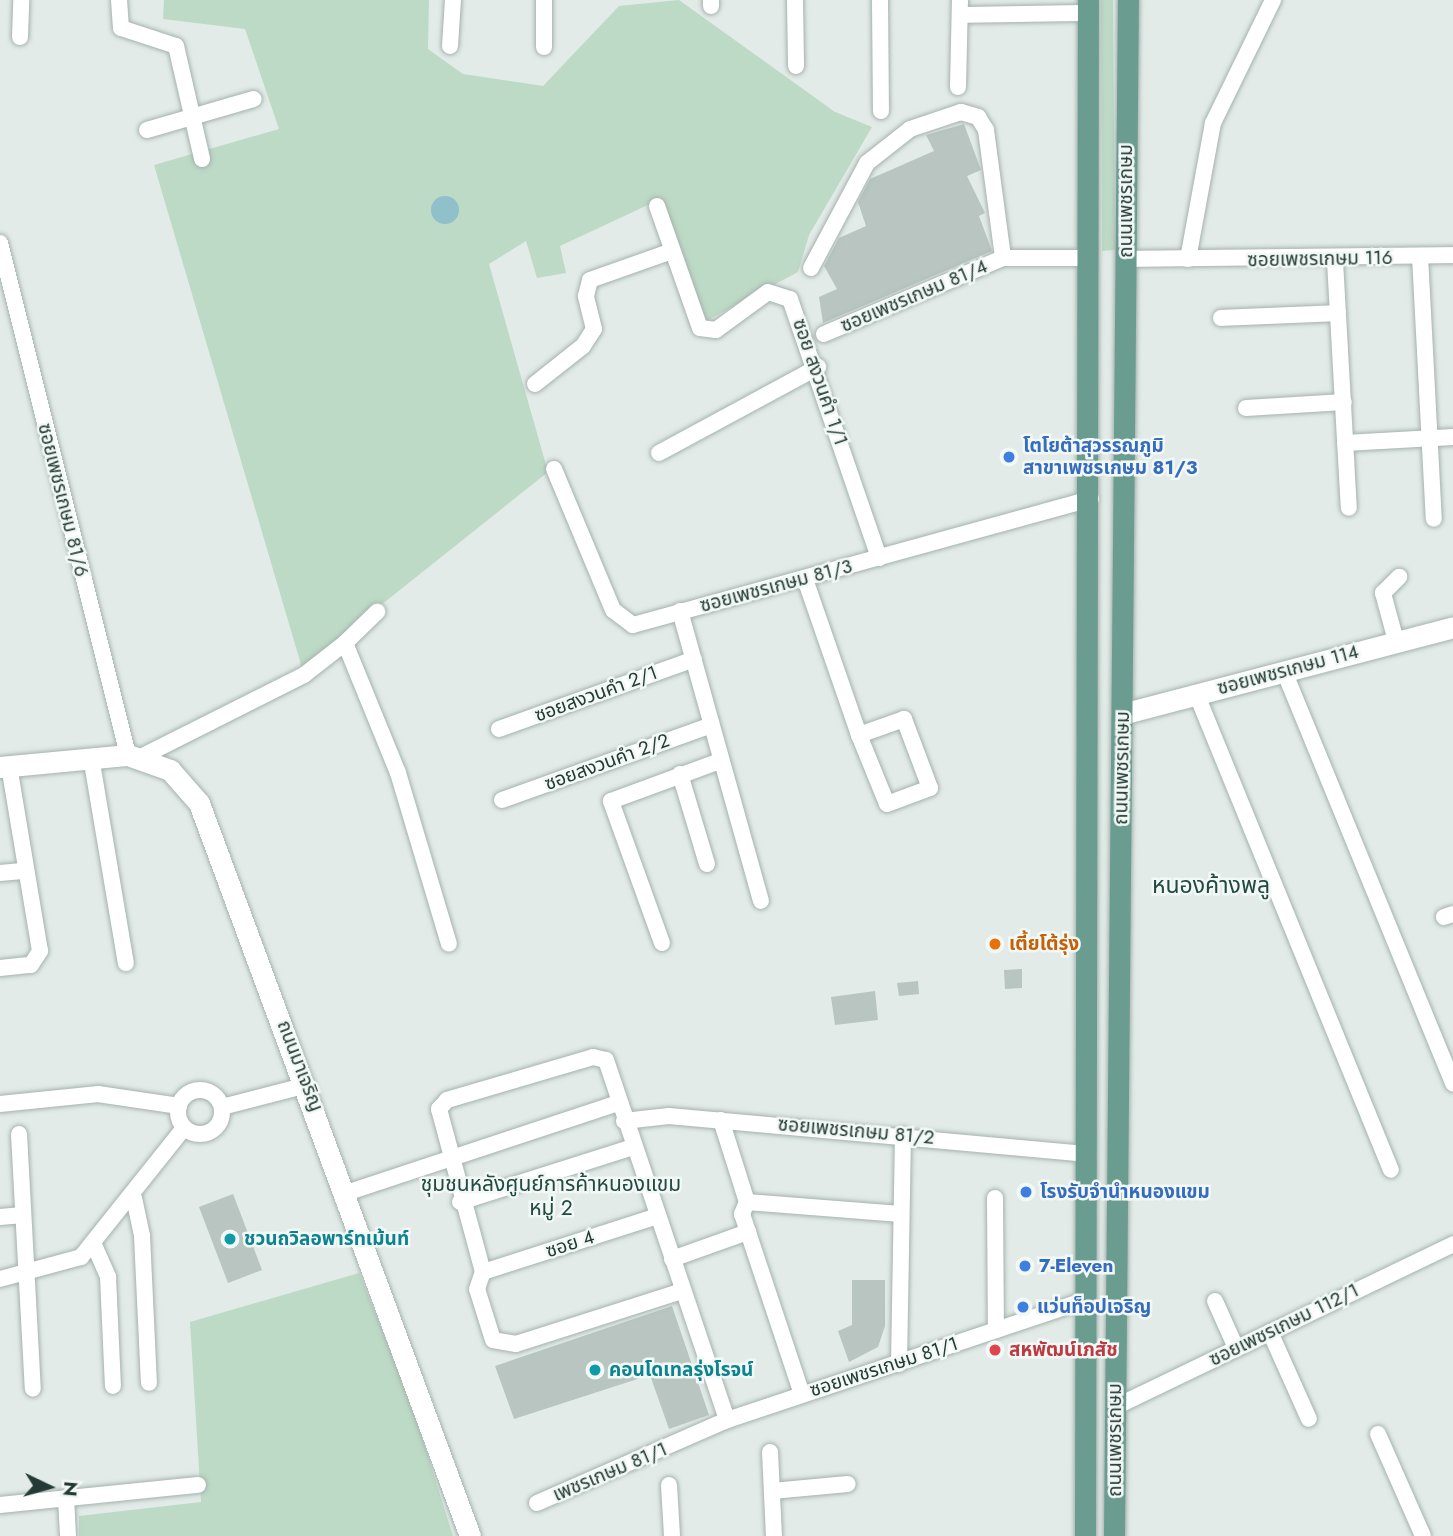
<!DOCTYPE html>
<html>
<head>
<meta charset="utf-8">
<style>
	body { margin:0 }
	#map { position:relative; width:1453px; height:1536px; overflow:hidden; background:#e2ebe7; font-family:Jost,"Noto Sans Thai",sans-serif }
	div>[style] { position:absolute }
	.green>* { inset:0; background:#bddac6 }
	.water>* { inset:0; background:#90c0ca }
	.round { border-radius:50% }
	.building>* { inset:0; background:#b8c5c0 }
	.roads { filter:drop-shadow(0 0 2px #a5b2ae) drop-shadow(0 0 2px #a5b2ae) }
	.street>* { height:16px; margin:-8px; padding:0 8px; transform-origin:8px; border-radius:8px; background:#fff }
	.street>.ring { margin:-8px; padding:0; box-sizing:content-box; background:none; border:16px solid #fff; border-radius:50% }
	.secondary>* { height:21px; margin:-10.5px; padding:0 10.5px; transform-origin:10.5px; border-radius:10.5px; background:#fff }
	.primary>* { height:21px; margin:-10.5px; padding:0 10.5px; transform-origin:10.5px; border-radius:10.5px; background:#6b9c90 }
	.dots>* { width:19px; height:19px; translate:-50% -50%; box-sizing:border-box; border:4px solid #f2f8f5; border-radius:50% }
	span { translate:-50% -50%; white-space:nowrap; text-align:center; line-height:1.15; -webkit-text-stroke:5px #f2f8f5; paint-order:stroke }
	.street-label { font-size:19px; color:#243a34 }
	.shop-label { font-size:19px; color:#366cbe; font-weight:700 }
	.left { translate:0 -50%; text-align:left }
	.food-label { font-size:19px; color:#c56008; font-weight:700 }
	.culture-label { font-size:19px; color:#0d838f; font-weight:700 }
	.health-label { font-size:19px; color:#be3a42; font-weight:700 }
	.neighbourhood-label { font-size:21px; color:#224a41 }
	.quarter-label { font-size:23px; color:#224a41 }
	.north { position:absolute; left:14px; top:1452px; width:70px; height:70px; -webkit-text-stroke:5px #f2f8f5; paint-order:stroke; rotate:95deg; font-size:19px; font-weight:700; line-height:28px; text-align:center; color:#243a34 }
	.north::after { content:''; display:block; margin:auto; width:24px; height:32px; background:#243a34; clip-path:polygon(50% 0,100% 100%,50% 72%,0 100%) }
</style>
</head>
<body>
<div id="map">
	<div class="green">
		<i style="clip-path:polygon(164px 0,429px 0,428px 49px,463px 74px,543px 86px,619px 6px,679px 0,835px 112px,872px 127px,809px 235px,798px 272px,706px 321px,650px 204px,560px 246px,566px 273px,537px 278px,526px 241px,489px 264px,548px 472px,302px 668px,154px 165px,279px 129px,245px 29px,163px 19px)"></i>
		<i style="clip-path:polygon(1101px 0,1113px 0,1115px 250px,1102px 251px)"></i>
		<i style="clip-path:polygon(359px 1273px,409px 1396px,453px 1536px,79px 1536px,79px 1516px,201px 1502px,190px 1322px)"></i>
	</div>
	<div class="water">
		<i class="round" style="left:431px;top:196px;width:28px;height:28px"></i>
	</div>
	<div class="building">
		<i style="clip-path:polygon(964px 124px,981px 170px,967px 176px,985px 213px,979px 216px,992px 251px,823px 323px,819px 297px,837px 289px,824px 266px,839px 238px,866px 226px,858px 202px,870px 179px,934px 151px,926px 135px)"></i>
		<i style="clip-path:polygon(1022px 969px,1022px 988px,1005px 989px,1004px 970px)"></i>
		<i style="clip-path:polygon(918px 981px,919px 994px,899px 996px,897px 983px)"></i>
		<i style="clip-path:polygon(875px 991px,878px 1020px,835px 1025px,831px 997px)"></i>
		<i style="clip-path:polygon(233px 1194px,262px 1270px,228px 1283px,199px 1207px)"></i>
		<i style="clip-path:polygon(852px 1280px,885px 1280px,885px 1326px,878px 1347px,849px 1362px,838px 1331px,852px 1325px)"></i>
		<i style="clip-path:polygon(672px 1306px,709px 1415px,669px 1429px,650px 1375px,514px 1419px,495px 1366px)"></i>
	</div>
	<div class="roads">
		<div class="street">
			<i style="left:119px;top:0;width:28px;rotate:86deg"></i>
			<i style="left:121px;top:28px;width:58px;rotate:18.1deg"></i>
			<i style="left:176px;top:46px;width:116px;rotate:77deg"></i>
			<i style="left:711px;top:0;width:6px;rotate:90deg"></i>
			<i style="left:795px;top:0;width:66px;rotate:89.1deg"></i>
			<i style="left:880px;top:0;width:111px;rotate:89.5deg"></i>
			<i style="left:960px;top:15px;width:128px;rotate:-0.9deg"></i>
			<i style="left:20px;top:37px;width:37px;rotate:-88deg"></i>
			<i style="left:450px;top:46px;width:46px;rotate:-86.3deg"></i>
			<i style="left:544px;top:47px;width:47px;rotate:-90deg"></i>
			<i style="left:958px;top:87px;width:87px;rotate:-88.7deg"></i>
			<i style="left:147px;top:130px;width:111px;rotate:-16.2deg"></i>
			<i style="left:657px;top:206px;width:129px;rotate:70.6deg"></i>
			<i style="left:700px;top:328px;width:16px;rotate:7deg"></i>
			<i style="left:716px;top:330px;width:64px;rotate:-36.2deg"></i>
			<i style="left:768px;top:292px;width:23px;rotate:18deg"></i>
			<i style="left:790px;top:299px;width:274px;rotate:71deg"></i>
			<i style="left:0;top:243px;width:528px;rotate:75.96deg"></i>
			<i style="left:1420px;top:256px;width:263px;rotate:87deg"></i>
			<i style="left:1126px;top:259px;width:327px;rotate:-0.7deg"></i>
			<i style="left:1188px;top:259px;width:138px;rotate:-79.6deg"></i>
			<i style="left:1213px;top:123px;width:137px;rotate:-64deg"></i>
			<i style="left:1335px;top:261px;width:247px;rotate:86.8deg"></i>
			<i style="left:811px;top:268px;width:119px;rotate:-61.9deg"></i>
			<i style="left:867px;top:163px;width:55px;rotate:-38.3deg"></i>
			<i style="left:910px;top:129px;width:54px;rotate:-18.4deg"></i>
			<i style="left:961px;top:112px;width:18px;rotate:16deg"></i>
			<i style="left:978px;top:117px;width:15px;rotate:58deg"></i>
			<i style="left:986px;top:130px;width:129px;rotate:82.4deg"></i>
			<i style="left:1221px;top:318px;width:117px;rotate:-2.4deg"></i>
			<i style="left:824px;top:334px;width:194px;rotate:-23deg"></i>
			<i style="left:1003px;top:258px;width:84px"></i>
			<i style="left:535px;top:384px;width:61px;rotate:-38.4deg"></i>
			<i style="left:583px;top:346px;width:20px;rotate:-57deg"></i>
			<i style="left:594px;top:329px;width:34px;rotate:-104deg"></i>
			<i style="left:586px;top:296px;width:16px;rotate:-76deg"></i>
			<i style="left:590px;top:280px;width:87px;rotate:-19.5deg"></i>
			<i style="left:1246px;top:408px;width:98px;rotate:-3.5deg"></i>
			<i style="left:1345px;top:443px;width:108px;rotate:-3.2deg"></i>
			<i style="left:659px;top:453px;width:181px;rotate:-28.4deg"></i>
			<i style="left:554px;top:469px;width:153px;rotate:67.3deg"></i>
			<i style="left:613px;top:610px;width:25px;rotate:37deg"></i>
			<i style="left:633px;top:625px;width:475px;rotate:-15.4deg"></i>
			<i style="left:805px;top:579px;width:165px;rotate:70.9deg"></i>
			<i style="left:859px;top:735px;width:74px;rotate:67.9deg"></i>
			<i style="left:887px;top:804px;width:46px;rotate:-20.4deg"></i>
			<i style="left:930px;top:788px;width:74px;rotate:-110.6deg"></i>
			<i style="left:904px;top:719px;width:48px;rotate:160.4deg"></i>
			<i style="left:680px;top:611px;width:301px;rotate:74.4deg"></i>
			<i style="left:1396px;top:641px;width:50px;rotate:-105.2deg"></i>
			<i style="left:1383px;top:593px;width:23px;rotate:-45deg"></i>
			<i style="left:345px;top:643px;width:45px;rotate:-44.1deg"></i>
			<i style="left:1284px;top:671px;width:446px;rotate:67.7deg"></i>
			<i style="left:1196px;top:693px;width:515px;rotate:67.77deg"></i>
			<i style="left:499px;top:729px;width:207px;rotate:-19.7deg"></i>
			<i style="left:91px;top:757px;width:209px;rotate:80.4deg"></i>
			<i style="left:139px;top:758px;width:185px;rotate:-26.7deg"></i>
			<i style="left:304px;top:675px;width:52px;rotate:-38deg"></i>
			<i style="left:345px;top:643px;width:140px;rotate:67.8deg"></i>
			<i style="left:398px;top:773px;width:178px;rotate:73.4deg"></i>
			<i style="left:680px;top:774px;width:94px;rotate:73.3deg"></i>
			<i style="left:502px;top:800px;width:222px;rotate:-19.7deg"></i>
			<i style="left:0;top:873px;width:25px;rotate:-5deg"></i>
			<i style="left:1444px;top:917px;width:9px;rotate:-18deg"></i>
			<i style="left:662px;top:943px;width:151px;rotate:-109.8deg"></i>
			<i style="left:611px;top:801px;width:116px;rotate:-20.2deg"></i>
			<i style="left:0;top:968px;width:31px;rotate:-6deg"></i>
			<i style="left:31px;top:965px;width:17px;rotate:-57deg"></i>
			<i style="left:40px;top:951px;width:188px;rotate:-99.5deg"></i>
			<i class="ring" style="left:178px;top:1090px;width:28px;height:28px"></i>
			<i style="left:0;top:1104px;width:99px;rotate:-5.8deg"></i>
			<i style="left:98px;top:1094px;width:82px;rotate:8.4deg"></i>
			<i style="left:222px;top:1107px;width:88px;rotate:-14.5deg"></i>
			<i style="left:721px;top:1120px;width:86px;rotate:72.4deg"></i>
			<i style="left:747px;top:1202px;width:13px;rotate:113deg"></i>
			<i style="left:742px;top:1214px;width:190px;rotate:71.6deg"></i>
			<i style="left:624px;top:1121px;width:45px;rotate:-6.3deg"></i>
			<i style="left:669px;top:1116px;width:421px;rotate:5.2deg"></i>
			<i style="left:19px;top:1134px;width:255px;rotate:86.9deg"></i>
			<i style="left:346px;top:1193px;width:287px;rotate:-18.3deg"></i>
			<i style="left:134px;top:1198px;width:39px;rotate:78deg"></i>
			<i style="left:142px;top:1236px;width:147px;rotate:87.3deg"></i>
			<i style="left:995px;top:1198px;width:132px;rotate:89.6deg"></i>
			<i style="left:460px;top:1202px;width:182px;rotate:-17.6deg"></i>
			<i style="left:747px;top:1202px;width:154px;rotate:4.5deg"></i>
			<i style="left:0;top:1217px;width:23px;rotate:-5deg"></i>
			<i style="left:94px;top:1245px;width:35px;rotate:66deg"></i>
			<i style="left:108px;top:1277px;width:109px;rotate:87.4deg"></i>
			<i style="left:672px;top:1259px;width:81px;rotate:-19.6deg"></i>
			<i style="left:483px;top:1272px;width:183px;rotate:-17.8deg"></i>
			<i style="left:0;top:1279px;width:84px;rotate:-15.2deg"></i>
			<i style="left:81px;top:1257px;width:165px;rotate:-51.4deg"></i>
			<i style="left:682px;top:1291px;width:174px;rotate:162.3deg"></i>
			<i style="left:516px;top:1344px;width:23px;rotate:-170deg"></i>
			<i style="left:493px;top:1340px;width:53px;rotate:-107.4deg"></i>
			<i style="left:477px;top:1289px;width:18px;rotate:-71deg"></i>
			<i style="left:483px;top:1272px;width:169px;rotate:-105.1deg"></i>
			<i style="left:439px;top:1109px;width:12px;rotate:-48deg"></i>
			<i style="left:447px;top:1100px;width:152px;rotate:-16.4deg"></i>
			<i style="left:593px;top:1057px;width:13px;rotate:13deg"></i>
			<i style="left:606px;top:1060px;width:380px;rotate:71.4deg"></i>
			<i style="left:1215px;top:1301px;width:51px;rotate:65.9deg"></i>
			<i style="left:1270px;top:1332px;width:95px;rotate:65.9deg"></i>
			<i style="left:899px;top:1364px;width:229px;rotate:-89deg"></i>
			<i style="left:1115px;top:1407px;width:375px;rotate:-25.7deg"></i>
			<i style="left:1378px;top:1434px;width:111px;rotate:66.2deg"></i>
			<i style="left:770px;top:1452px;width:84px;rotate:87.3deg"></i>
			<i style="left:669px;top:1485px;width:51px;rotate:86.6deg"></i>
			<i style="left:772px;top:1491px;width:76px;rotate:-5.3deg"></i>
			<i style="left:66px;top:1498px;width:38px;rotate:87deg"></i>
			<i style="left:537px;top:1503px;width:207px;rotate:-23.6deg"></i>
			<i style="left:727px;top:1420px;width:381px;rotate:-18.5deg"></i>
			<i style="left:0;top:1505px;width:199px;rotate:-5.8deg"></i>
		</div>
		<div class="secondary">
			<i style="left:1122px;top:714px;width:342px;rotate:-14.7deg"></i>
			<i style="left:0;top:767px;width:129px;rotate:-5.4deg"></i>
			<i style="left:128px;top:755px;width:45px;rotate:19.7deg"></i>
			<i style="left:170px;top:770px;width:44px;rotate:48.7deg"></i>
			<i style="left:199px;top:803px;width:781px;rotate:69.71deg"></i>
		</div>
		<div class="primary">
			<i style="left:1085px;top:1536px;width:1536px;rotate:-89.89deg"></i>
			<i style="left:1114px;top:1536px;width:1536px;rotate:-89.48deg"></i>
		</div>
	</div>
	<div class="dots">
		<i style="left:1009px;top:457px;background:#3f7fe0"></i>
		<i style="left:995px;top:944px;background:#e8710a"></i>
		<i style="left:1026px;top:1192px;background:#3f7fe0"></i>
		<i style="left:230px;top:1239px;background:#0f9aa8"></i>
		<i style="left:1025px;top:1266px;background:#3f7fe0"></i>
		<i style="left:1023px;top:1307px;background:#3f7fe0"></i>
		<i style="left:995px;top:1350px;background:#e0444e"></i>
		<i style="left:595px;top:1370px;background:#0f9aa8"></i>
	</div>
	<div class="street-label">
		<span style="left:1126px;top:201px;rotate:-90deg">ถนนเพชรเกษม</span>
		<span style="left:1320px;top:259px;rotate:-1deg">ซอยเพชรเกษม 116</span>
		<span style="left:914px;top:296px;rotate:-23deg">ซอยเพชรเกษม 81/4</span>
		<span style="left:820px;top:382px;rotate:71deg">ซอย สงวนคำ 1/1</span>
		<span style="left:63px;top:500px;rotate:76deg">ซอยเพชรเกษม 81/6</span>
		<span style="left:776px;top:586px;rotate:-15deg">ซอยเพชรเกษม 81/3</span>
		<span style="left:1288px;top:670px;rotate:-15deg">ซอยเพชรเกษม 114</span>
		<span style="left:596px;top:694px;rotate:-20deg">ซอยสงวนคำ 2/1</span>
		<span style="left:607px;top:762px;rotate:-20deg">ซอยสงวนคำ 2/2</span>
		<span style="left:1122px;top:768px;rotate:-89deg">ถนนเพชรเกษม</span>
		<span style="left:300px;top:1066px;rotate:69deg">ถนนมาเจริญ</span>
		<span style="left:856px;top:1131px;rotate:5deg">ซอยเพชรเกษม 81/2</span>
		<span style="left:570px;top:1244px;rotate:-18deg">ซอย 4</span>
		<span style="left:1284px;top:1325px;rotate:-26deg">ซอยเพชรเกษม 112/1</span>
		<span style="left:884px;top:1367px;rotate:-18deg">ซอยเพชรเกษม 81/1</span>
		<span style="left:1115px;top:1440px;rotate:-90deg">ถนนเพชรเกษม</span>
		<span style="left:610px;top:1472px;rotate:-23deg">เพชรเกษม 81/1</span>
	</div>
	<div class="shop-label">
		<span class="left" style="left:1023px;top:457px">โตโยต้าสุวรรณภูมิ<br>สาขาเพชรเกษม 81/3</span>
		<span class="left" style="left:1040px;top:1192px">โรงรับจำนำหนองแขม</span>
		<span class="left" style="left:1039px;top:1266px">7-Eleven</span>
		<span class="left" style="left:1037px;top:1307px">แว่นท็อปเจริญ</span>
	</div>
	<div class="food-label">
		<span class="left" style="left:1009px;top:944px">เตี้ยโต้รุ่ง</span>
	</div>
	<div class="culture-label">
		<span class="left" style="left:244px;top:1239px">ชวนถวิลอพาร์ทเม้นท์</span>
		<span class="left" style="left:609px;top:1370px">คอนโดเทลรุ่งโรจน์</span>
	</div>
	<div class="health-label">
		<span class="left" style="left:1009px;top:1350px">สหพัฒน์เภสัช</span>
	</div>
	<div class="neighbourhood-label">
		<span style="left:551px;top:1196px">ชุมชนหลังศูนย์การค้าหนองแขม<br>หมู่ 2</span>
	</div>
	<div class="quarter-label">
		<span style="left:1211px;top:885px">หนองค้างพลู</span>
	</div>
	<div class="north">N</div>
</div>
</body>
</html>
